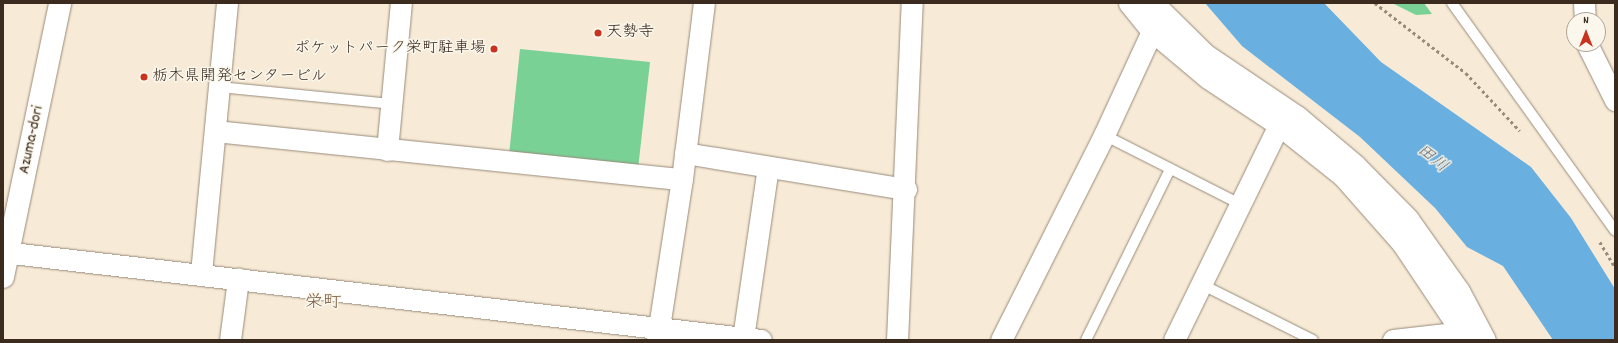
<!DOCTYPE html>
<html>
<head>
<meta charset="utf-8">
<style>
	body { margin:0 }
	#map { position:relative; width:1618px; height:343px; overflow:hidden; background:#f7ebd7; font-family:Dekko,"Klee One",sans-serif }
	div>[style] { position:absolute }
	.green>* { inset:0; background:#7ad196 }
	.water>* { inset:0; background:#69b0e0 }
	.path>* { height:2.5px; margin-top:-1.25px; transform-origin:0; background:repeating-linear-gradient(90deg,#998a7a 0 3px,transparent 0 6px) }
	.roads { filter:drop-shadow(0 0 1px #998a7a) drop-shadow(0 0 1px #998a7a) }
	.service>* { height:10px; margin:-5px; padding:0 5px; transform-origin:5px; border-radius:5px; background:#fff }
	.minor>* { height:21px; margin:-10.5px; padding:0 10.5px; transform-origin:10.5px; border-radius:10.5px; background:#fff }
	.primary>* { height:22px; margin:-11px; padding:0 11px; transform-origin:11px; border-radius:11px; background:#fff }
	.dots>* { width:11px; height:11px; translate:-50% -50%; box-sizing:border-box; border:2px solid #fbf7ec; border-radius:50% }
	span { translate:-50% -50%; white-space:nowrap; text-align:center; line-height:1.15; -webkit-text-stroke:3px #fbf7ec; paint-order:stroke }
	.poi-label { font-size:16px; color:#3b2a1e }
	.left { translate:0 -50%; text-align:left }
	.right { translate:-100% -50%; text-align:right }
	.street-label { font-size:16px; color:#3b2a1e }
	.water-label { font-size:17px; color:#4b5962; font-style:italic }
	.quarter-label { font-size:18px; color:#795a40 }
	.frame { position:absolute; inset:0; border:4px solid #3b2a1e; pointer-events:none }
	.north { position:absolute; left:1566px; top:12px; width:40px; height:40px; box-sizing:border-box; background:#fbf7ec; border:1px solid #aea59a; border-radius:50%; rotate:0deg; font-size:11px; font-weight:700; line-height:16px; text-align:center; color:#3b2a1e }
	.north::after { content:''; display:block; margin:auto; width:14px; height:18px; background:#c8321e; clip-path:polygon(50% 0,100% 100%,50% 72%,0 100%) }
</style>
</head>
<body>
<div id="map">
	<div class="green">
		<i style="clip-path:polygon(1392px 3px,1424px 3px,1432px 14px,1416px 15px)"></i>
		<i style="clip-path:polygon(520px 49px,650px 62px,638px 169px,509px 155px)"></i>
	</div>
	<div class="water">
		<i style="clip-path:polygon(1205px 3px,1324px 3px,1381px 62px,1531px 167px,1571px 218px,1615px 289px,1615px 340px,1553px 340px,1503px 266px,1467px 247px,1435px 208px,1360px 137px,1242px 46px)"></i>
	</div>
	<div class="path">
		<i style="left:1375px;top:3px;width:115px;rotate:37.6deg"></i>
		<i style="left:1466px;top:73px;width:79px;rotate:47deg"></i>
		<i style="left:1600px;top:242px;width:29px;rotate:59deg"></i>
	</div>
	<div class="roads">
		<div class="service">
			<i style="left:1452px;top:3px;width:280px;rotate:54.4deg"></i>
			<i style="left:219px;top:87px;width:173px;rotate:5.6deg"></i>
			<i style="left:1104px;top:135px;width:155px;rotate:26.9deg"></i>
			<i style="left:1201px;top:284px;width:125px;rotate:26.6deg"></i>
			<i style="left:1086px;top:340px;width:191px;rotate:-63.8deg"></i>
		</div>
		<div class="minor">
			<i style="left:1129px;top:3px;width:36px;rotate:51deg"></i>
			<i style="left:1152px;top:31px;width:73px;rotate:40deg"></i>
			<i style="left:1208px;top:78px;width:85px;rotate:33.5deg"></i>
			<i style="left:1279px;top:125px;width:82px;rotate:38.6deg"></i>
			<i style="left:1343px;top:176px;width:89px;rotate:48.6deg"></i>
			<i style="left:1402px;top:243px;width:117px;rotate:56.2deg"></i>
			<i style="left:1153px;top:3px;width:74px;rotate:44.5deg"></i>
			<i style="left:1206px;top:55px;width:111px;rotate:34deg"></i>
			<i style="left:1298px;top:117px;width:75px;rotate:40.1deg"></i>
			<i style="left:1355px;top:165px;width:76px;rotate:45.5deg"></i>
			<i style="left:1408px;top:219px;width:88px;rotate:54.7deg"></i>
			<i style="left:1459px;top:291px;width:55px;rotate:62deg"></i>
			<i style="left:1584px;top:3px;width:17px;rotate:87deg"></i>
			<i style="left:1587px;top:44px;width:63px;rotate:63.4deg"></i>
			<i style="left:215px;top:131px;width:469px;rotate:5.9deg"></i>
			<i style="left:387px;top:150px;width:148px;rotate:-84.6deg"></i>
			<i style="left:685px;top:153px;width:224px;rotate:9.3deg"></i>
			<i style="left:3px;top:252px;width:763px;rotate:6.62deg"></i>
			<i style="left:201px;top:273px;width:271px;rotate:-84.5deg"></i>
			<i style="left:743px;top:338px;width:173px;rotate:-81.7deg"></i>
			<i style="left:230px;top:340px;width:62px;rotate:-82.5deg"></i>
			<i style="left:657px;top:340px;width:163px;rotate:-81.2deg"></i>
			<i style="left:682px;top:179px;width:177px;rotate:-82.9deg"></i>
			<i style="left:897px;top:340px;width:337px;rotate:-87.5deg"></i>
			<i style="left:1001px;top:340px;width:229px;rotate:-63.3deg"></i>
			<i style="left:1104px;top:135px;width:115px;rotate:-65.2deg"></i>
			<i style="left:1174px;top:340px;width:239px;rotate:-64deg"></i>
			<i style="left:1393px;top:340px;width:69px;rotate:-6.6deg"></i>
		</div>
		<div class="primary">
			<i style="left:3px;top:277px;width:280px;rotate:-78.2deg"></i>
		</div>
	</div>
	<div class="dots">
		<i style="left:598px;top:33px;background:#c8321e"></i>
		<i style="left:494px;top:49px;background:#c8321e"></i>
		<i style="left:144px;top:77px;background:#c8321e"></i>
	</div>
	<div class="poi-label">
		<span class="left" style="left:606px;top:33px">天勢寺</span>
		<span class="right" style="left:486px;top:49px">ポケットパーク栄町駐車場</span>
		<span class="left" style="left:152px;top:77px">栃木県開発センタービル</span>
	</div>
	<div class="street-label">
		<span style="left:32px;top:140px;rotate:-78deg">Azuma-dori</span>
	</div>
	<div class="water-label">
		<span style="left:1431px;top:160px;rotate:39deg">田川</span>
	</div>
	<div class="quarter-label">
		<span style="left:323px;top:304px">栄町</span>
	</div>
	<div class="frame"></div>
	<div class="north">N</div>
</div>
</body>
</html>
